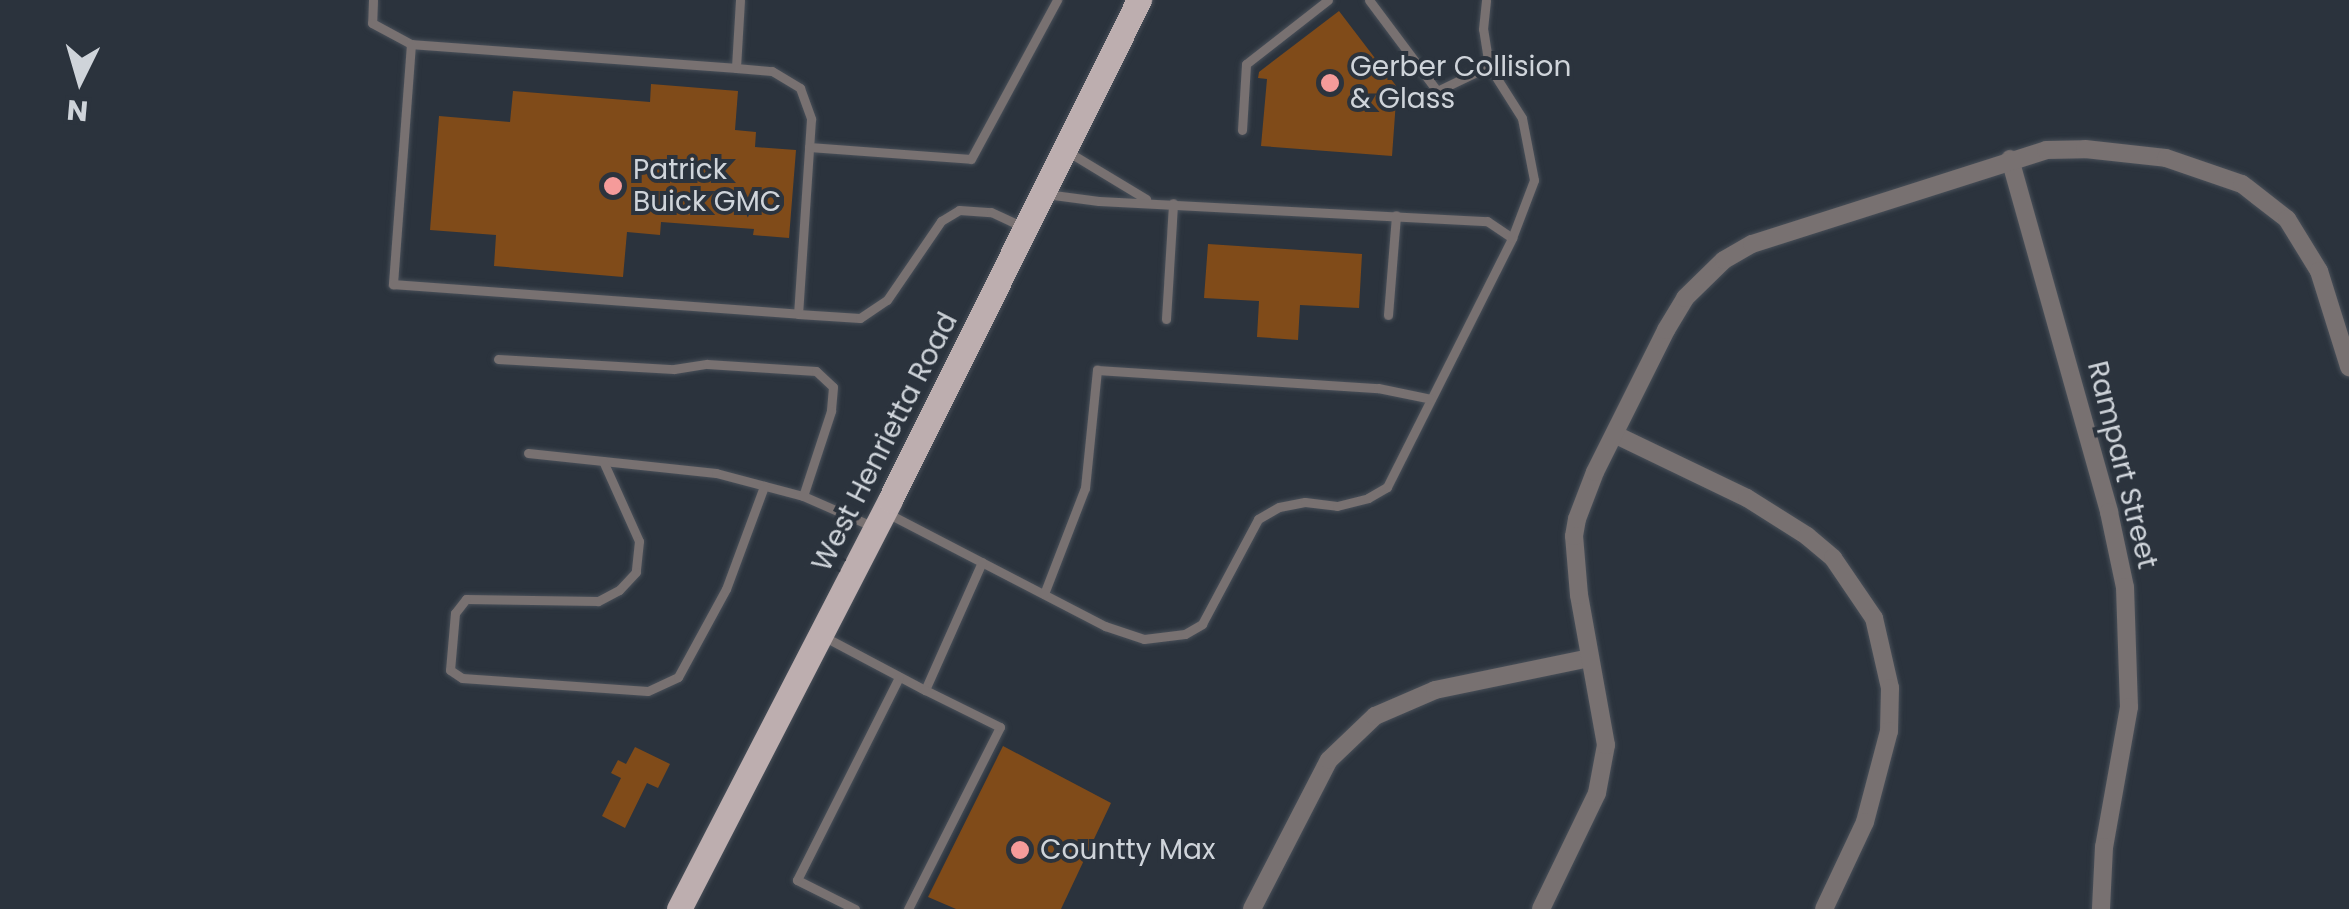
<!DOCTYPE html>
<html>
<head>
<meta charset="utf-8">
<style>
	body { margin:0 }
	#map { position:relative; width:2349px; height:909px; overflow:hidden; background:#2b333d; font-family:Poppins,sans-serif }
	div>[style] { position:absolute }
	.building>* { inset:0; background:#804b19 }
	.roads { filter:drop-shadow(0 0 2px #495059) drop-shadow(0 0 2px #495059) }
	.service>* { height:9px; margin:-4.5px; padding:0 4.5px; transform-origin:4.5px; border-radius:4.5px; background:#787171 }
	.minor>* { height:18px; margin:-9px; padding:0 9px; transform-origin:9px; border-radius:9px; background:#787171 }
	.primary>* { height:25px; margin:-12.5px; padding:0 12.5px; transform-origin:12.5px; border-radius:12.5px; background:#bdaeaf }
	.dots>* { width:28px; height:28px; translate:-50% -50%; box-sizing:border-box; border:5px solid #2b333d; border-radius:50% }
	span { translate:-50% -50%; white-space:nowrap; text-align:center; line-height:1.15; -webkit-text-stroke:8px #2b333d; paint-order:stroke }
	.poi-label { font-size:28px; color:#cfd4da }
	.left { translate:0 -50%; text-align:left }
	.street-label { font-size:28px; color:#cfd4da }
	.north { position:absolute; left:30px; top:30px; width:100px; height:100px; -webkit-text-stroke:8px #2b333d; paint-order:stroke; rotate:185deg; font-size:28px; font-weight:700; line-height:40px; text-align:center; color:#cfd4da }
	.north::after { content:''; display:block; margin:auto; width:35px; height:45px; background:#cfd4da; clip-path:polygon(50% 0,100% 100%,50% 72%,0 100%) }
</style>
</head>
<body>
<div id="map">
	<div class="building">
		<i style="clip-path:polygon(1339px 11px,1397px 87px,1392px 156px,1261px 146px,1267px 79px,1258px 78px,1259px 72px)"></i>
		<i style="clip-path:polygon(651px 84px,738px 91px,735px 130px,756px 132px,755px 147px,796px 150px,789px 238px,753px 235px,754px 229px,661px 222px,660px 235px,627px 232px,623px 277px,494px 266px,496px 235px,430px 230px,439px 116px,510px 122px,513px 91px,650px 102px)"></i>
		<i style="clip-path:polygon(1208px 244px,1362px 254px,1359px 308px,1300px 305px,1298px 340px,1257px 337px,1259px 301px,1204px 298px)"></i>
		<i style="clip-path:polygon(1003px 746px,1111px 803px,1061px 909px,956px 909px,928px 897px)"></i>
		<i style="clip-path:polygon(635px 747px,670px 764px,658px 788px,647px 783px,625px 828px,602px 816px,621px 778px,611px 773px,618px 760px,626px 764px)"></i>
	</div>
	<div class="roads">
		<div class="service">
			<i style="left:373px;top:0;width:23px;rotate:92deg"></i>
			<i style="left:372px;top:23px;width:44px;rotate:28.3deg"></i>
			<i style="left:740px;top:0;width:68px;rotate:93.4deg"></i>
			<i style="left:736px;top:68px;width:36px;rotate:5deg"></i>
			<i style="left:772px;top:71px;width:33px;rotate:31deg"></i>
			<i style="left:800px;top:88px;width:33px;rotate:70deg"></i>
			<i style="left:811px;top:119px;width:195px;rotate:93.8deg"></i>
			<i style="left:798px;top:314px;width:62px;rotate:3.7deg"></i>
			<i style="left:860px;top:318px;width:32px;rotate:-34deg"></i>
			<i style="left:887px;top:300px;width:96px;rotate:-55.6deg"></i>
			<i style="left:941px;top:221px;width:21px;rotate:-31deg"></i>
			<i style="left:959px;top:210px;width:32px;rotate:4deg"></i>
			<i style="left:991px;top:212px;width:33px;rotate:25deg"></i>
			<i style="left:1369px;top:0;width:114px;rotate:53.2deg"></i>
			<i style="left:1437px;top:91px;width:58px;rotate:-25.7deg"></i>
			<i style="left:736px;top:68px;width:326px;rotate:-175.8deg"></i>
			<i style="left:411px;top:44px;width:241px;rotate:94.3deg"></i>
			<i style="left:393px;top:284px;width:406px;rotate:4.2deg"></i>
			<i style="left:1242px;top:130px;width:66px;rotate:-86.5deg"></i>
			<i style="left:1246px;top:64px;width:104px;rotate:-38deg"></i>
			<i style="left:809px;top:147px;width:162px;rotate:4.2deg"></i>
			<i style="left:971px;top:159px;width:181px;rotate:-61.6deg"></i>
			<i style="left:1065px;top:150px;width:95px;rotate:31.2deg"></i>
			<i style="left:1046px;top:194px;width:53px;rotate:7.5deg"></i>
			<i style="left:1099px;top:201px;width:389px;rotate:3deg"></i>
			<i style="left:1487px;top:221px;width:30px;rotate:34deg"></i>
			<i style="left:1388px;top:315px;width:100px;rotate:-85.4deg"></i>
			<i style="left:1166px;top:319px;width:116px;rotate:-86.5deg"></i>
			<i style="left:498px;top:359px;width:176px;rotate:3.3deg"></i>
			<i style="left:674px;top:369px;width:33px;rotate:-9deg"></i>
			<i style="left:707px;top:364px;width:109px;rotate:3.7deg"></i>
			<i style="left:816px;top:371px;width:23px;rotate:43deg"></i>
			<i style="left:833px;top:387px;width:24px;rotate:95deg"></i>
			<i style="left:831px;top:411px;width:89px;rotate:108.2deg"></i>
			<i style="left:528px;top:453px;width:189px;rotate:6.1deg"></i>
			<i style="left:716px;top:473px;width:90px;rotate:14.8deg"></i>
			<i style="left:803px;top:496px;width:77px;rotate:23.6deg"></i>
			<i style="left:603px;top:461px;width:88px;rotate:65.8deg"></i>
			<i style="left:639px;top:541px;width:31px;rotate:96deg"></i>
			<i style="left:636px;top:572px;width:25px;rotate:133deg"></i>
			<i style="left:619px;top:590px;width:24px;rotate:152deg"></i>
			<i style="left:598px;top:601px;width:132px;rotate:-179.1deg"></i>
			<i style="left:466px;top:599px;width:18px;rotate:128deg"></i>
			<i style="left:455px;top:613px;width:57px;rotate:95deg"></i>
			<i style="left:450px;top:670px;width:14px;rotate:34deg"></i>
			<i style="left:462px;top:678px;width:186px;rotate:4deg"></i>
			<i style="left:648px;top:691px;width:33px;rotate:-25deg"></i>
			<i style="left:678px;top:677px;width:100px;rotate:-61.4deg"></i>
			<i style="left:726px;top:589px;width:110px;rotate:-69.7deg"></i>
			<i style="left:885px;top:512px;width:248px;rotate:27.4deg"></i>
			<i style="left:1105px;top:626px;width:41px;rotate:18.4deg"></i>
			<i style="left:1144px;top:639px;width:41px;rotate:-7deg"></i>
			<i style="left:1185px;top:634px;width:20px;rotate:-30deg"></i>
			<i style="left:1202px;top:624px;width:119px;rotate:-61.9deg"></i>
			<i style="left:1258px;top:519px;width:24px;rotate:-30deg"></i>
			<i style="left:1279px;top:507px;width:26px;rotate:-11deg"></i>
			<i style="left:1305px;top:502px;width:32px;rotate:7deg"></i>
			<i style="left:1337px;top:506px;width:32px;rotate:-14deg"></i>
			<i style="left:1368px;top:498px;width:22px;rotate:-30deg"></i>
			<i style="left:1387px;top:487px;width:279px;rotate:-63.3deg"></i>
			<i style="left:1512px;top:238px;width:62px;rotate:-69.2deg"></i>
			<i style="left:1534px;top:180px;width:63px;rotate:-101deg"></i>
			<i style="left:1522px;top:118px;width:62px;rotate:-122.4deg"></i>
			<i style="left:1489px;top:66px;width:37px;rotate:-99deg"></i>
			<i style="left:1483px;top:29px;width:29px;rotate:-84deg"></i>
			<i style="left:1044px;top:594px;width:114px;rotate:-68.9deg"></i>
			<i style="left:1085px;top:488px;width:119px;rotate:-84.2deg"></i>
			<i style="left:1097px;top:370px;width:282px;rotate:3.7deg"></i>
			<i style="left:1378px;top:388px;width:54px;rotate:11.7deg"></i>
			<i style="left:821px;top:635px;width:118px;rotate:27.9deg"></i>
			<i style="left:925px;top:690px;width:140px;rotate:-66deg"></i>
			<i style="left:855px;top:909px;width:65px;rotate:-153.4deg"></i>
			<i style="left:797px;top:880px;width:227px;rotate:-63.3deg"></i>
			<i style="left:908px;top:909px;width:204px;rotate:-63.2deg"></i>
			<i style="left:1000px;top:727px;width:84px;rotate:-153.7deg"></i>
		</div>
		<div class="minor">
			<i style="left:2010px;top:159px;width:367px;rotate:74.3deg"></i>
			<i style="left:2109px;top:512px;width:77px;rotate:78deg"></i>
			<i style="left:2125px;top:587px;width:120px;rotate:88.1deg"></i>
			<i style="left:2129px;top:707px;width:142px;rotate:100.1deg"></i>
			<i style="left:2104px;top:847px;width:62px;rotate:92.8deg"></i>
			<i style="left:1616px;top:435px;width:145px;rotate:25.7deg"></i>
			<i style="left:1747px;top:498px;width:71px;rotate:32.3deg"></i>
			<i style="left:1807px;top:536px;width:34px;rotate:40deg"></i>
			<i style="left:1833px;top:558px;width:73px;rotate:55.7deg"></i>
			<i style="left:1874px;top:618px;width:72px;rotate:77.1deg"></i>
			<i style="left:1890px;top:688px;width:43px;rotate:91.3deg"></i>
			<i style="left:1889px;top:731px;width:94px;rotate:104.8deg"></i>
			<i style="left:1865px;top:822px;width:96px;rotate:115.2deg"></i>
			<i style="left:1252px;top:909px;width:168px;rotate:-62.7deg"></i>
			<i style="left:1329px;top:760px;width:64px;rotate:-43.7deg"></i>
			<i style="left:1375px;top:716px;width:65px;rotate:-23.4deg"></i>
			<i style="left:1435px;top:690px;width:158px;rotate:-11.7deg"></i>
			<i style="left:1541px;top:909px;width:129px;rotate:-64.2deg"></i>
			<i style="left:1597px;top:793px;width:49px;rotate:-79.4deg"></i>
			<i style="left:1606px;top:745px;width:152px;rotate:-100.2deg"></i>
			<i style="left:1579px;top:595px;width:59px;rotate:-94.8deg"></i>
			<i style="left:1574px;top:536px;width:17px;rotate:-80deg"></i>
			<i style="left:1577px;top:519px;width:50px;rotate:-69deg"></i>
			<i style="left:1595px;top:472px;width:159px;rotate:-63.4deg"></i>
			<i style="left:1666px;top:330px;width:37px;rotate:-59deg"></i>
			<i style="left:1685px;top:298px;width:54px;rotate:-44.3deg"></i>
			<i style="left:1724px;top:260px;width:32px;rotate:-30deg"></i>
			<i style="left:1752px;top:244px;width:309px;rotate:-17.7deg"></i>
			<i style="left:2046px;top:150px;width:39px;rotate:-1deg"></i>
			<i style="left:2085px;top:149px;width:81px;rotate:6.3deg"></i>
			<i style="left:2166px;top:158px;width:80px;rotate:18.9deg"></i>
			<i style="left:2242px;top:184px;width:57px;rotate:37.9deg"></i>
			<i style="left:2287px;top:219px;width:61px;rotate:58.4deg"></i>
			<i style="left:2319px;top:271px;width:101px;rotate:72.6deg"></i>
		</div>
		<div class="primary">
			<i style="left:679px;top:909px;width:460px;rotate:-62.7deg"></i>
			<i style="left:890px;top:500px;width:559px;rotate:-63.53deg"></i>
		</div>
	</div>
	<div class="dots">
		<i style="left:1330px;top:83px;background:#f59b9a"></i>
		<i style="left:613px;top:186px;background:#f59b9a"></i>
		<i style="left:1020px;top:850px;background:#f59b9a"></i>
	</div>
	<div class="poi-label">
		<span class="left" style="left:1350px;top:83px">Gerber Collision<br>&amp; Glass</span>
		<span class="left" style="left:633px;top:186px">Patrick<br>Buick GMC</span>
		<span class="left" style="left:1040px;top:850px">Countty Max</span>
	</div>
	<div class="street-label">
		<span style="left:885px;top:442px;rotate:-63deg">West Henrietta Road</span>
		<span style="left:2122px;top:465px;rotate:76deg">Rampart Street</span>
	</div>
	<div class="north">N</div>
</div>
</body>
</html>
